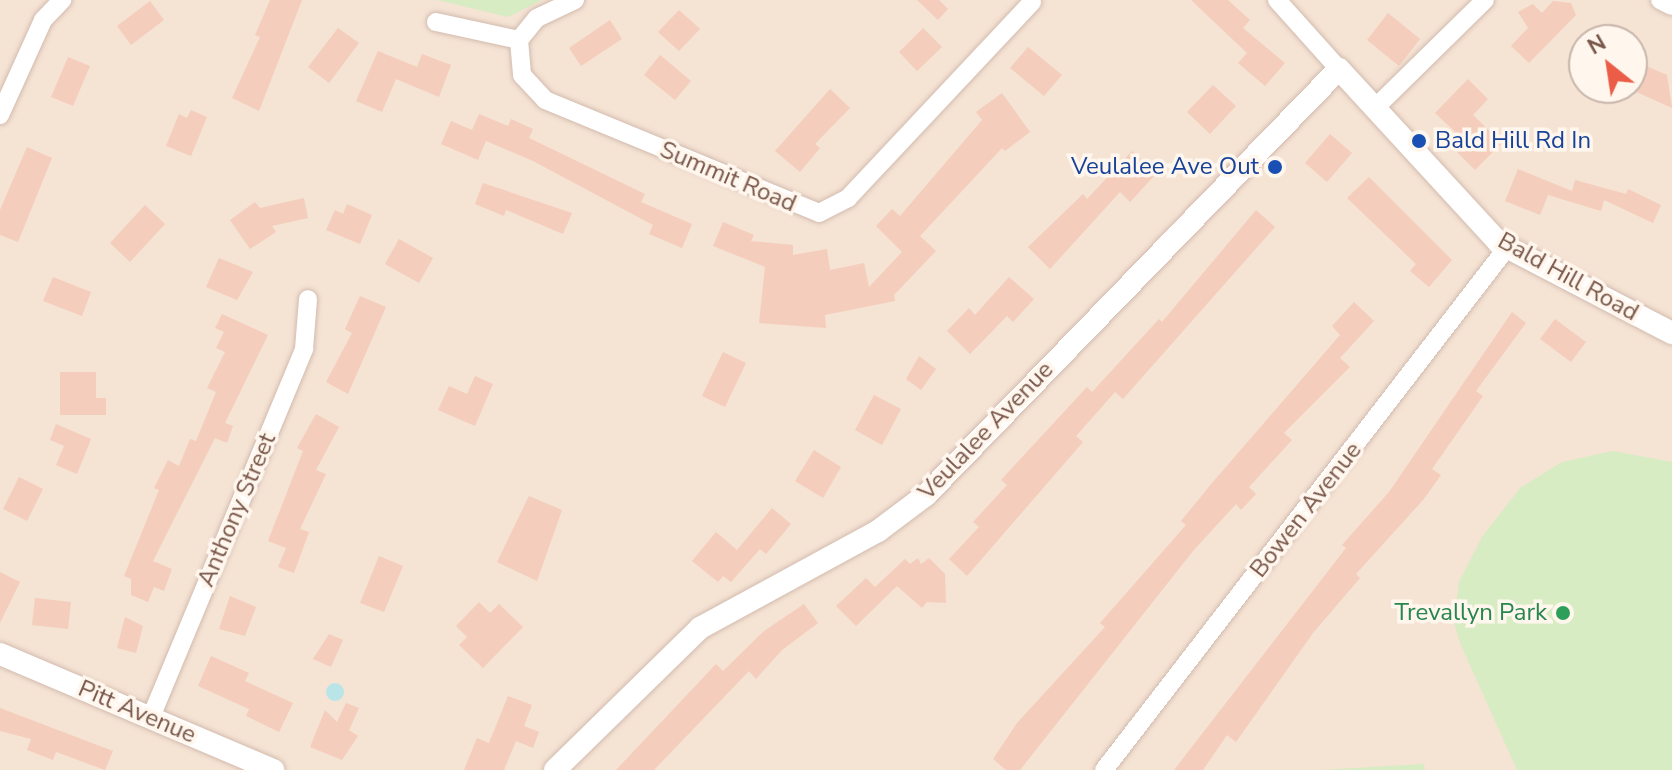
<!DOCTYPE html>
<html>
<head>
<meta charset="utf-8">
<style>
	body { margin:0 }
	#map { position:relative; width:1672px; height:770px; overflow:hidden; background:#fdf2e6; font-family:"Nunito Sans",sans-serif }
	div>[style] { position:absolute }
	.residential>* { inset:0; background:#f5e3d4 }
	.green>* { inset:0; background:#d7ecc3 }
	.water>* { inset:0; background:#b9e5e8 }
	.round { border-radius:50% }
	.building>* { inset:0; background:#f4cdbc }
	.roads { filter:drop-shadow(0 0 2px #d2bbae) drop-shadow(0 0 2px #d2bbae) }
	.minor>* { height:18px; margin:-9px; padding:0 9px; transform-origin:9px; border-radius:9px; background:#fff }
	.tertiary>* { height:22px; margin:-11px; padding:0 11px; transform-origin:11px; border-radius:11px; background:#fff }
	.dots>* { width:22px; height:22px; translate:-50% -50%; box-sizing:border-box; border:4px solid #fff6ed; border-radius:50% }
	span { translate:-50% -50%; white-space:nowrap; text-align:center; line-height:1.15; -webkit-text-stroke:7px #fff6ed; paint-order:stroke }
	.transit-label { font-size:24px; color:#164399 }
	.left { translate:0 -50%; text-align:left }
	.right { translate:-100% -50%; text-align:right }
	.street-label { font-size:24px; color:#785649 }
	.leisure-label { font-size:24px; color:#27864d }
	.north { position:absolute; left:1568px; top:24px; width:80px; height:80px; box-sizing:border-box; background:#fff6ed; border:2px solid #c9b6ab; border-radius:50%; rotate:330deg; font-size:22px; font-weight:700; line-height:32px; text-align:center; color:#785649 }
	.north::after { content:''; display:block; margin:auto; width:28px; height:36px; background:#eb5d47; clip-path:polygon(50% 0,100% 100%,50% 72%,0 100%) }
</style>
</head>
<body>
<div id="map">
	<div class="residential">
		<i style="clip-path:polygon(evenodd,0 0,1672px 0,1672px 770px,0 770px,0 0,1584px 40px,1632px 40px,1632px 88px,1584px 88px,1584px 40px)"></i>
	</div>
	<div class="green">
		<i style="clip-path:polygon(438px 0,542px 0,508px 17px)"></i>
		<i style="clip-path:polygon(1613px 451px,1672px 462px,1672px 770px,1517px 770px,1460px 643px,1454px 622px,1459px 582px,1482px 537px,1520px 488px,1562px 462px)"></i>
		<i style="clip-path:polygon(1424px 764px,1425px 770px,1318px 770px,1319px 770px)"></i>
	</div>
	<div class="water">
		<i class="round" style="left:326px;top:683px;width:18px;height:18px"></i>
	</div>
	<div class="building">
		<i style="clip-path:polygon(270px 0,302px 0,259px 111px,232px 98px,260px 37px,255px 35px)"></i>
		<i style="clip-path:polygon(917px 0,939px 0,948px 9px,938px 20px)"></i>
		<i style="clip-path:polygon(1191px 0,1228px 0,1250px 20px,1243px 28px,1285px 63px,1265px 86px,1238px 63px,1247px 53px)"></i>
		<i style="clip-path:polygon(150px 1px,164px 20px,131px 45px,117px 26px)"></i>
		<i style="clip-path:polygon(1553px 1px,1571px 3px,1576px 15px,1529px 63px,1511px 46px,1528px 28px,1518px 12px,1533px 4px,1542px 13px)"></i>
		<i style="clip-path:polygon(679px 10px,700px 29px,679px 51px,658px 32px)"></i>
		<i style="clip-path:polygon(1388px 13px,1420px 39px,1399px 66px,1367px 40px)"></i>
		<i style="clip-path:polygon(610px 20px,622px 39px,581px 66px,569px 48px)"></i>
		<i style="clip-path:polygon(338px 28px,359px 43px,329px 83px,308px 67px)"></i>
		<i style="clip-path:polygon(923px 28px,942px 47px,917px 71px,899px 52px)"></i>
		<i style="clip-path:polygon(1028px 47px,1062px 75px,1044px 96px,1010px 68px)"></i>
		<i style="clip-path:polygon(378px 51px,417px 67px,422px 54px,451px 65px,439px 97px,396px 79px,382px 112px,356px 101px)"></i>
		<i style="clip-path:polygon(660px 55px,691px 81px,675px 100px,644px 75px)"></i>
		<i style="clip-path:polygon(68px 57px,90px 66px,73px 106px,51px 97px)"></i>
		<i style="clip-path:polygon(1632px 60px,1667px 75px,1672px 108px,1632px 90px)"></i>
		<i style="clip-path:polygon(1468px 79px,1488px 99px,1473px 115px,1502px 143px,1475px 170px,1456px 151px,1465px 141px,1435px 113px)"></i>
		<i style="clip-path:polygon(1213px 85px,1236px 106px,1210px 134px,1187px 112px)"></i>
		<i style="clip-path:polygon(830px 89px,850px 108px,815px 144px,820px 148px,800px 172px,775px 151px)"></i>
		<i style="clip-path:polygon(1002px 93px,1030px 132px,1005px 151px,1002px 148px,920px 236px,936px 251px,894px 295px,895px 301px,825px 315px,826px 328px,759px 323px,765px 267px,713px 246px,723px 222px,754px 235px,751px 241px,793px 245px,793px 255px,827px 249px,830px 270px,864px 263px,869px 287px,902px 252px,876px 226px,892px 209px,900px 216px,982px 120px,976px 112px)"></i>
		<i style="clip-path:polygon(191px 110px,207px 117px,191px 156px,166px 146px,179px 114px,187px 118px)"></i>
		<i style="clip-path:polygon(479px 114px,508px 126px,511px 119px,533px 129px,529px 138px,645px 194px,641px 202px,692px 224px,682px 248px,649px 234px,653px 225px,533px 161px,486px 141px,478px 160px,441px 144px,451px 121px,472px 130px)"></i>
		<i style="clip-path:polygon(1330px 134px,1352px 153px,1327px 182px,1305px 163px)"></i>
		<i style="clip-path:polygon(27px 147px,52px 158px,18px 242px,0 235px,0 210px)"></i>
		<i style="clip-path:polygon(1132px 151px,1156px 174px,1130px 202px,1120px 192px,1050px 269px,1028px 247px,1083px 194px,1087px 199px)"></i>
		<i style="clip-path:polygon(1518px 169px,1572px 191px,1575px 180px,1626px 194px,1628px 189px,1661px 205px,1653px 223px,1604px 200px,1601px 211px,1548px 195px,1540px 215px,1505px 201px)"></i>
		<i style="clip-path:polygon(1369px 177px,1452px 260px,1429px 287px,1410px 271px,1416px 264px,1347px 198px)"></i>
		<i style="clip-path:polygon(483px 183px,572px 213px,563px 234px,506px 210px,504px 216px,475px 204px)"></i>
		<i style="clip-path:polygon(304px 198px,308px 218px,272px 226px,276px 232px,250px 249px,230px 220px,255px 202px,260px 208px)"></i>
		<i style="clip-path:polygon(347px 204px,372px 215px,360px 244px,326px 230px,335px 210px,343px 214px)"></i>
		<i style="clip-path:polygon(145px 205px,165px 224px,130px 262px,110px 243px)"></i>
		<i style="clip-path:polygon(1256px 210px,1275px 227px,1123px 399px,1115px 392px,1076px 436px,1083px 442px,967px 576px,949px 559px,979px 527px,973px 522px,1007px 485px,1001px 480px,1087px 387px,1092px 392px,1159px 319px,1162px 322px)"></i>
		<i style="clip-path:polygon(399px 239px,433px 258px,419px 283px,385px 264px)"></i>
		<i style="clip-path:polygon(219px 258px,253px 272px,237px 300px,206px 287px)"></i>
		<i style="clip-path:polygon(53px 277px,91px 292px,82px 316px,43px 301px)"></i>
		<i style="clip-path:polygon(1009px 277px,1034px 299px,1013px 322px,1007px 316px,970px 354px,947px 331px,969px 308px,975px 315px)"></i>
		<i style="clip-path:polygon(360px 296px,386px 307px,348px 394px,326px 382px,352px 333px,345px 329px)"></i>
		<i style="clip-path:polygon(1354px 302px,1374px 321px,1340px 358px,1350px 367px,1284px 433px,1292px 440px,1249px 487px,1256px 494px,1241px 510px,1236px 504px,1193px 551px,1020px 770px,1006px 770px,993px 759px,1017px 723px,1105px 627px,1100px 623px,1186px 525px,1181px 521px,1212px 483px,1340px 335px,1332px 326px)"></i>
		<i style="clip-path:polygon(1512px 312px,1526px 323px,1476px 391px,1483px 396px,1432px 469px,1441px 475px,1423px 500px,1356px 574px,1360px 578px,1313px 633px,1236px 742px,1227px 735px,1203px 770px,1174px 770px,1346px 548px,1342px 545px,1389px 492px)"></i>
		<i style="clip-path:polygon(222px 314px,268px 335px,225px 423px,233px 426px,227px 443px,215px 438px,153px 561px,172px 569px,164px 591px,154px 587px,148px 602px,131px 595px,131px 579px,124px 576px,159px 490px,154px 488px,168px 460px,179px 466px,190px 439px,196px 441px,216px 392px,207px 388px,225px 352px,216px 348px,224px 332px,215px 328px)"></i>
		<i style="clip-path:polygon(1555px 319px,1586px 342px,1571px 362px,1540px 339px)"></i>
		<i style="clip-path:polygon(723px 352px,746px 363px,725px 407px,702px 396px)"></i>
		<i style="clip-path:polygon(919px 356px,936px 369px,921px 390px,906px 379px)"></i>
		<i style="clip-path:polygon(60px 372px,96px 372px,96px 398px,106px 398px,106px 415px,60px 415px)"></i>
		<i style="clip-path:polygon(475px 376px,493px 384px,475px 426px,438px 410px,449px 386px,467px 394px)"></i>
		<i style="clip-path:polygon(874px 395px,901px 409px,882px 445px,855px 430px)"></i>
		<i style="clip-path:polygon(316px 414px,339px 427px,316px 470px,326px 474px,300px 529px,309px 532px,294px 573px,278px 567px,286px 548px,268px 541px,303px 451px,297px 448px)"></i>
		<i style="clip-path:polygon(56px 424px,91px 439px,77px 474px,56px 465px,64px 446px,50px 440px)"></i>
		<i style="clip-path:polygon(814px 450px,841px 467px,823px 498px,795px 481px)"></i>
		<i style="clip-path:polygon(19px 477px,43px 489px,27px 521px,3px 509px)"></i>
		<i style="clip-path:polygon(529px 496px,562px 510px,537px 581px,497px 562px)"></i>
		<i style="clip-path:polygon(772px 508px,791px 524px,766px 554px,760px 549px,731px 582px,723px 576px,718px 582px,692px 561px,716px 532px,737px 550px)"></i>
		<i style="clip-path:polygon(379px 556px,403px 566px,384px 612px,360px 603px)"></i>
		<i style="clip-path:polygon(918px 558px,921px 564px,929px 558px,945px 574px,946px 603px,927px 602px,922px 608px,897px 586px,856px 626px,836px 606px,866px 578px,875px 587px,905px 559px,910px 564px)"></i>
		<i style="clip-path:polygon(0 572px,20px 582px,0 623px)"></i>
		<i style="clip-path:polygon(230px 596px,256px 607px,245px 636px,219px 629px)"></i>
		<i style="clip-path:polygon(35px 598px,71px 602px,68px 629px,32px 625px)"></i>
		<i style="clip-path:polygon(479px 602px,490px 613px,499px 604px,523px 627px,483px 668px,459px 645px,467px 637px,456px 626px)"></i>
		<i style="clip-path:polygon(804px 604px,818px 623px,782px 650px,756px 679px,749px 671px,654px 770px,616px 770px,716px 664px,723px 671px,764px 631px)"></i>
		<i style="clip-path:polygon(125px 617px,143px 626px,136px 653px,117px 648px)"></i>
		<i style="clip-path:polygon(329px 634px,343px 640px,331px 667px,313px 659px)"></i>
		<i style="clip-path:polygon(211px 656px,249px 673px,245px 681px,293px 703px,279px 732px,246px 716px,249px 709px,198px 686px)"></i>
		<i style="clip-path:polygon(508px 696px,532px 705px,524px 726px,539px 732px,533px 748px,516px 741px,504px 770px,464px 770px,477px 738px,489px 743px)"></i>
		<i style="clip-path:polygon(346px 703px,359px 708px,349px 730px,358px 736px,342px 760px,310px 747px,325px 710px,337px 722px)"></i>
		<i style="clip-path:polygon(0 708px,113px 751px,105px 770px,56px 752px,53px 760px,27px 750px,31px 739px,0 731px)"></i>
	</div>
	<div class="roads">
		<div class="minor">
			<i style="left:1277px;top:0;width:93px;rotate:48.1deg"></i>
			<i style="left:1660px;top:0;width:13px;rotate:27deg"></i>
			<i style="left:436px;top:22px;width:85px;rotate:12.2deg"></i>
			<i style="left:519px;top:40px;width:35px;rotate:85deg"></i>
			<i style="left:522px;top:75px;width:34px;rotate:47deg"></i>
			<i style="left:545px;top:100px;width:296px;rotate:22.4deg"></i>
			<i style="left:819px;top:213px;width:33px;rotate:-27deg"></i>
			<i style="left:848px;top:198px;width:269px;rotate:-46.8deg"></i>
			<i style="left:519px;top:40px;width:28px;rotate:-51deg"></i>
			<i style="left:537px;top:18px;width:42px;rotate:-25.3deg"></i>
			<i style="left:1375px;top:108px;width:154px;rotate:-44.5deg"></i>
			<i style="left:0;top:115px;width:104px;rotate:-65.6deg"></i>
			<i style="left:43px;top:20px;width:28px;rotate:-46deg"></i>
			<i style="left:151px;top:717px;width:399px;rotate:-67.4deg"></i>
			<i style="left:304px;top:349px;width:50px;rotate:-85.4deg"></i>
			<i style="left:1104px;top:770px;width:658px;rotate:-52.35deg"></i>
		</div>
		<div class="tertiary">
			<i style="left:0;top:654px;width:297px;rotate:23deg"></i>
			<i style="left:555px;top:770px;width:203px;rotate:-44.4deg"></i>
			<i style="left:700px;top:628px;width:203px;rotate:-28.6deg"></i>
			<i style="left:878px;top:531px;width:60px;rotate:-36.9deg"></i>
			<i style="left:926px;top:495px;width:593px;rotate:-45.89deg"></i>
			<i style="left:1339px;top:69px;width:236px;rotate:47.4deg"></i>
			<i style="left:1499px;top:243px;width:195px;rotate:27.5deg"></i>
		</div>
	</div>
	<div class="dots">
		<i style="left:1419px;top:141px;background:#1a4fb4"></i>
		<i style="left:1275px;top:167px;background:#1a4fb4"></i>
		<i style="left:1563px;top:613px;background:#2e9e5b"></i>
	</div>
	<div class="transit-label">
		<span class="left" style="left:1435px;top:141px">Bald Hill Rd In</span>
		<span class="right" style="left:1259px;top:167px">Veulalee Ave Out</span>
	</div>
	<div class="street-label">
		<span style="left:728px;top:177px;rotate:23deg">Summit Road</span>
		<span style="left:1568px;top:277px;rotate:29deg">Bald Hill Road</span>
		<span style="left:986px;top:431px;rotate:-46deg">Veulalee Avenue</span>
		<span style="left:237px;top:510px;rotate:-67deg">Anthony Street</span>
		<span style="left:1306px;top:510px;rotate:-52deg">Bowen Avenue</span>
		<span style="left:137px;top:712px;rotate:23deg">Pitt Avenue</span>
	</div>
	<div class="leisure-label">
		<span class="right" style="left:1547px;top:613px">Trevallyn Park</span>
	</div>
	<div class="north">N</div>
</div>
</body>
</html>
